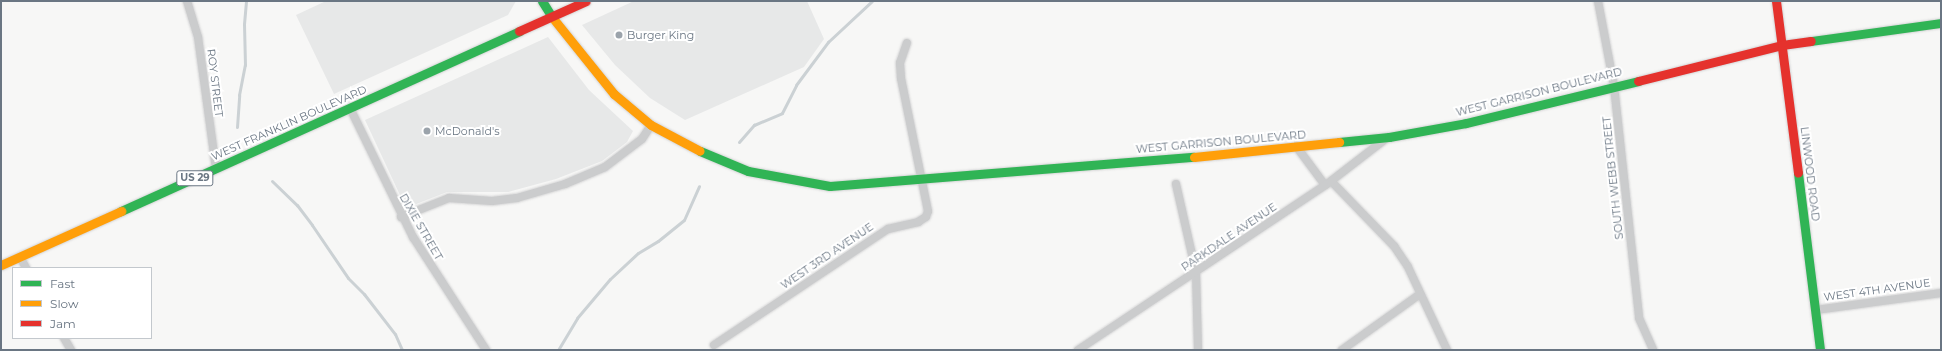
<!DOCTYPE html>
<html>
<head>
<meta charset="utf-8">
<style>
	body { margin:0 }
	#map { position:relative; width:1942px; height:351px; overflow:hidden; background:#f7f7f6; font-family:Montserrat,sans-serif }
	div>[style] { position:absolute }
	.built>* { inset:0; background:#e7e8e8 }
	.stream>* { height:3px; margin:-1.5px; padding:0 1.5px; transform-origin:1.5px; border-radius:1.5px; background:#cbd1d4 }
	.roads { filter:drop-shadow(0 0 1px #d3d3d4) drop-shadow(0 0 1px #d3d3d4) }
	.street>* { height:8px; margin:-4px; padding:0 4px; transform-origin:4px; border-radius:4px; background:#cbcccd }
	.fast>* { height:9px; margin:-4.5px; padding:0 4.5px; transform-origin:4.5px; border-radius:4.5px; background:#30b455 }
	.slow>* { height:9px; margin:-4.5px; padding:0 4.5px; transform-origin:4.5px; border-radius:4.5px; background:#ff9f0a }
	.jam>* { height:9px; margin:-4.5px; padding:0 4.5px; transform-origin:4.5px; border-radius:4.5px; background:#e5322d }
	.dots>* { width:11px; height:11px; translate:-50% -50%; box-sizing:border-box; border:2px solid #fff; border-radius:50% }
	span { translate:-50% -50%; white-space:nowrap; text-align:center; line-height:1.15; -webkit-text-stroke:4px #fff; paint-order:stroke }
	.shield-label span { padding:1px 3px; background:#fff; border:1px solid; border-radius:3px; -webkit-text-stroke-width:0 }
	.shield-label { font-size:10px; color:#6a7683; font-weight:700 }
	.poi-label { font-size:11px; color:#6a7683 }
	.left { translate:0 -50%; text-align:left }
	.street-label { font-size:11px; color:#6a7683 }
	.frame { position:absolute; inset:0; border:2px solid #6a7683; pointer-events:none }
	.legend { position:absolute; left:12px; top:267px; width:140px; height:72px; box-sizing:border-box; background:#fff; border:1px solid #c3c8cd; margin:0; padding:5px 7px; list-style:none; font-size:12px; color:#6a7683 }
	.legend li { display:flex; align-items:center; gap:8px; height:20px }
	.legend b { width:20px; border:1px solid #c3c8cd }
</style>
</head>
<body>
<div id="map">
	<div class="built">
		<i style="clip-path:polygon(326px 1px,516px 1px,508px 15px,334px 94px,296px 15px)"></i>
		<i style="clip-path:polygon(634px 1px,807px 1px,824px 39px,804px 67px,685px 120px,650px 98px,615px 65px,582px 25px)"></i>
		<i style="clip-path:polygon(548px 37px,589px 90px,633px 131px,627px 142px,602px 161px,556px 179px,508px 192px,447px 192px,406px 208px,365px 120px)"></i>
	</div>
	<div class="stream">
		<i style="left:237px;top:127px;width:32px;rotate:-86deg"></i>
		<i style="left:239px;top:95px;width:31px;rotate:-79deg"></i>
		<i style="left:245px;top:65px;width:41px;rotate:-91.4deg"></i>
		<i style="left:244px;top:24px;width:23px;rotate:-85deg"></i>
		<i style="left:739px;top:142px;width:23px;rotate:-49deg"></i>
		<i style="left:754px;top:125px;width:30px;rotate:-23deg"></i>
		<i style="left:782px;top:113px;width:31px;rotate:-63deg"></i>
		<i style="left:796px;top:85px;width:54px;rotate:-53.3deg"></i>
		<i style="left:828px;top:42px;width:60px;rotate:-43deg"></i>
		<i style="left:272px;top:181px;width:35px;rotate:44deg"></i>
		<i style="left:297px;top:205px;width:25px;rotate:53deg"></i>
		<i style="left:312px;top:225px;width:64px;rotate:55.8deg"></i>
		<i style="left:348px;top:278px;width:23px;rotate:45deg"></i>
		<i style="left:364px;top:294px;width:51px;rotate:52.2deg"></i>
		<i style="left:395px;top:334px;width:17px;rotate:66deg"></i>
		<i style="left:558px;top:350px;width:37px;rotate:-59deg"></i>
		<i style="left:577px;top:318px;width:51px;rotate:-49.8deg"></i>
		<i style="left:610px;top:279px;width:38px;rotate:-43deg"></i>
		<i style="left:638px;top:253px;width:23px;rotate:-31deg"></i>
		<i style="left:658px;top:241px;width:33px;rotate:-39deg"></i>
		<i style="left:684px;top:220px;width:37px;rotate:-66deg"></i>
	</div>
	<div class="roads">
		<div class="street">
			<i style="left:187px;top:1px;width:38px;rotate:73deg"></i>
			<i style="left:198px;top:37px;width:133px;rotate:82.2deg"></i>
			<i style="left:1598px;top:1px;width:86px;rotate:79.3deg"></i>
			<i style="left:1614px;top:86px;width:233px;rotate:83.8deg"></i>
			<i style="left:1639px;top:318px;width:35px;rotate:66deg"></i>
			<i style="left:350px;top:108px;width:144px;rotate:64deg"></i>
			<i style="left:413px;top:237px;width:135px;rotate:57.1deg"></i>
			<i style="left:1296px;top:146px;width:49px;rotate:53.4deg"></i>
			<i style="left:1331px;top:181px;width:91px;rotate:45.9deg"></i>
			<i style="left:1394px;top:246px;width:25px;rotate:56deg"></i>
			<i style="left:1408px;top:267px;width:92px;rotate:64.8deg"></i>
			<i style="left:1176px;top:184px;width:90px;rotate:77.2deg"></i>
			<i style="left:1196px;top:272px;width:78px;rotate:88.5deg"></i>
			<i style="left:401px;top:217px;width:52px;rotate:-21.6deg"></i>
			<i style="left:449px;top:198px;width:43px;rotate:4deg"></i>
			<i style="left:492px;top:201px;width:25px;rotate:-7deg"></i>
			<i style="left:517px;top:198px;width:50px;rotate:-16.3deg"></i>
			<i style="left:565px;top:184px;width:43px;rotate:-23deg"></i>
			<i style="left:605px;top:167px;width:46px;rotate:-37.1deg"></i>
			<i style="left:642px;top:139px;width:17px;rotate:-57deg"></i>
			<i style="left:20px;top:257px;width:13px;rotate:61deg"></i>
			<i style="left:1816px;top:310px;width:126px;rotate:-7.7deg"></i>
			<i style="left:64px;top:338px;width:14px;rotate:60deg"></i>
			<i style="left:714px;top:345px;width:209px;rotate:-33.7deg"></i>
			<i style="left:888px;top:229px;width:31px;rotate:-13deg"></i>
			<i style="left:918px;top:222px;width:9px;rotate:-32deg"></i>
			<i style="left:926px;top:217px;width:6px;rotate:-72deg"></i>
			<i style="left:928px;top:211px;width:136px;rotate:-101.5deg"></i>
			<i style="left:901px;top:78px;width:15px;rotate:-94deg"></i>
			<i style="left:900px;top:63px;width:21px;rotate:-71deg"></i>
			<i style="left:1078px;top:350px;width:304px;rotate:-33.7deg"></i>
			<i style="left:1331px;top:181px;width:72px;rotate:-37.7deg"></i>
			<i style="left:1342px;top:350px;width:96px;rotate:-35.7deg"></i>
		</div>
		<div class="fast">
			<i style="left:542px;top:1px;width:19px;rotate:58deg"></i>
			<i style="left:1811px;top:41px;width:131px;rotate:-7.9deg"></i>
			<i style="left:1339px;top:142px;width:50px;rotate:-5.7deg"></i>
			<i style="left:1389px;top:137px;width:78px;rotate:-10.3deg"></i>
			<i style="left:1466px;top:123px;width:177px;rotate:-13.7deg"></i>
			<i style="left:700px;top:151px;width:52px;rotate:22.6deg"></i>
			<i style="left:748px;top:171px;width:83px;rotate:10.4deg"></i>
			<i style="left:830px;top:186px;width:365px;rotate:-4.6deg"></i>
			<i style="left:1798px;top:173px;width:178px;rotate:82.9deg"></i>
			<i style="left:121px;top:211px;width:437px;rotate:-24.3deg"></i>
		</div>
		<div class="slow">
			<i style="left:552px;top:17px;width:99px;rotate:51.2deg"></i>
			<i style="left:614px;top:94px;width:48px;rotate:40deg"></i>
			<i style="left:651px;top:125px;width:55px;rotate:28deg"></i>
			<i style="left:1194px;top:157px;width:146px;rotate:-5.9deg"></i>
			<i style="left:1px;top:265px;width:132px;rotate:-24.2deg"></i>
		</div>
		<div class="jam">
			<i style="left:1776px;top:1px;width:173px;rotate:82.7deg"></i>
			<i style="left:519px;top:31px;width:73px;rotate:-24.1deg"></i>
			<i style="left:1638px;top:81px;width:148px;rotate:-14deg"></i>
			<i style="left:1782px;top:45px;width:29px;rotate:-8deg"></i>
		</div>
	</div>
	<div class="dots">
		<i style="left:619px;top:35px;background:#9ba3ab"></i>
		<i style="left:427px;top:131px;background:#9ba3ab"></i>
	</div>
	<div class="shield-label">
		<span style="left:195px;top:178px">US 29</span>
	</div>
	<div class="poi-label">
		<span class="left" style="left:627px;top:35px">Burger King</span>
		<span class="left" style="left:435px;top:131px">McDonald's</span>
	</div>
	<div class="street-label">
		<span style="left:215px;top:83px;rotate:83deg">ROY STREET</span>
		<span style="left:1539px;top:92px;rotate:-14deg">WEST GARRISON BOULEVARD</span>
		<span style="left:289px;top:123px;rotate:-24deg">WEST FRANKLIN BOULEVARD</span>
		<span style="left:1221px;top:142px;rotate:-5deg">WEST GARRISON BOULEVARD</span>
		<span style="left:1810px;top:174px;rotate:83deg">LINWOOD ROAD</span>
		<span style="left:1613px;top:178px;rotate:-96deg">SOUTH WEBB STREET</span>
		<span style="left:421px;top:227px;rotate:60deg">DIXIE STREET</span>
		<span style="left:1229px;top:237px;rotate:-34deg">PARKDALE AVENUE</span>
		<span style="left:827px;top:256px;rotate:-34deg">WEST 3RD AVENUE</span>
		<span style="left:1877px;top:290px;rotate:-8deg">WEST 4TH AVENUE</span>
	</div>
	<div class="frame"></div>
	<ul class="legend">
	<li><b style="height:5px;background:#30b455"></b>Fast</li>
	<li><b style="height:5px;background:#ff9f0a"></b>Slow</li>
	<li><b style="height:5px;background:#e5322d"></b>Jam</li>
	</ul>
</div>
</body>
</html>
